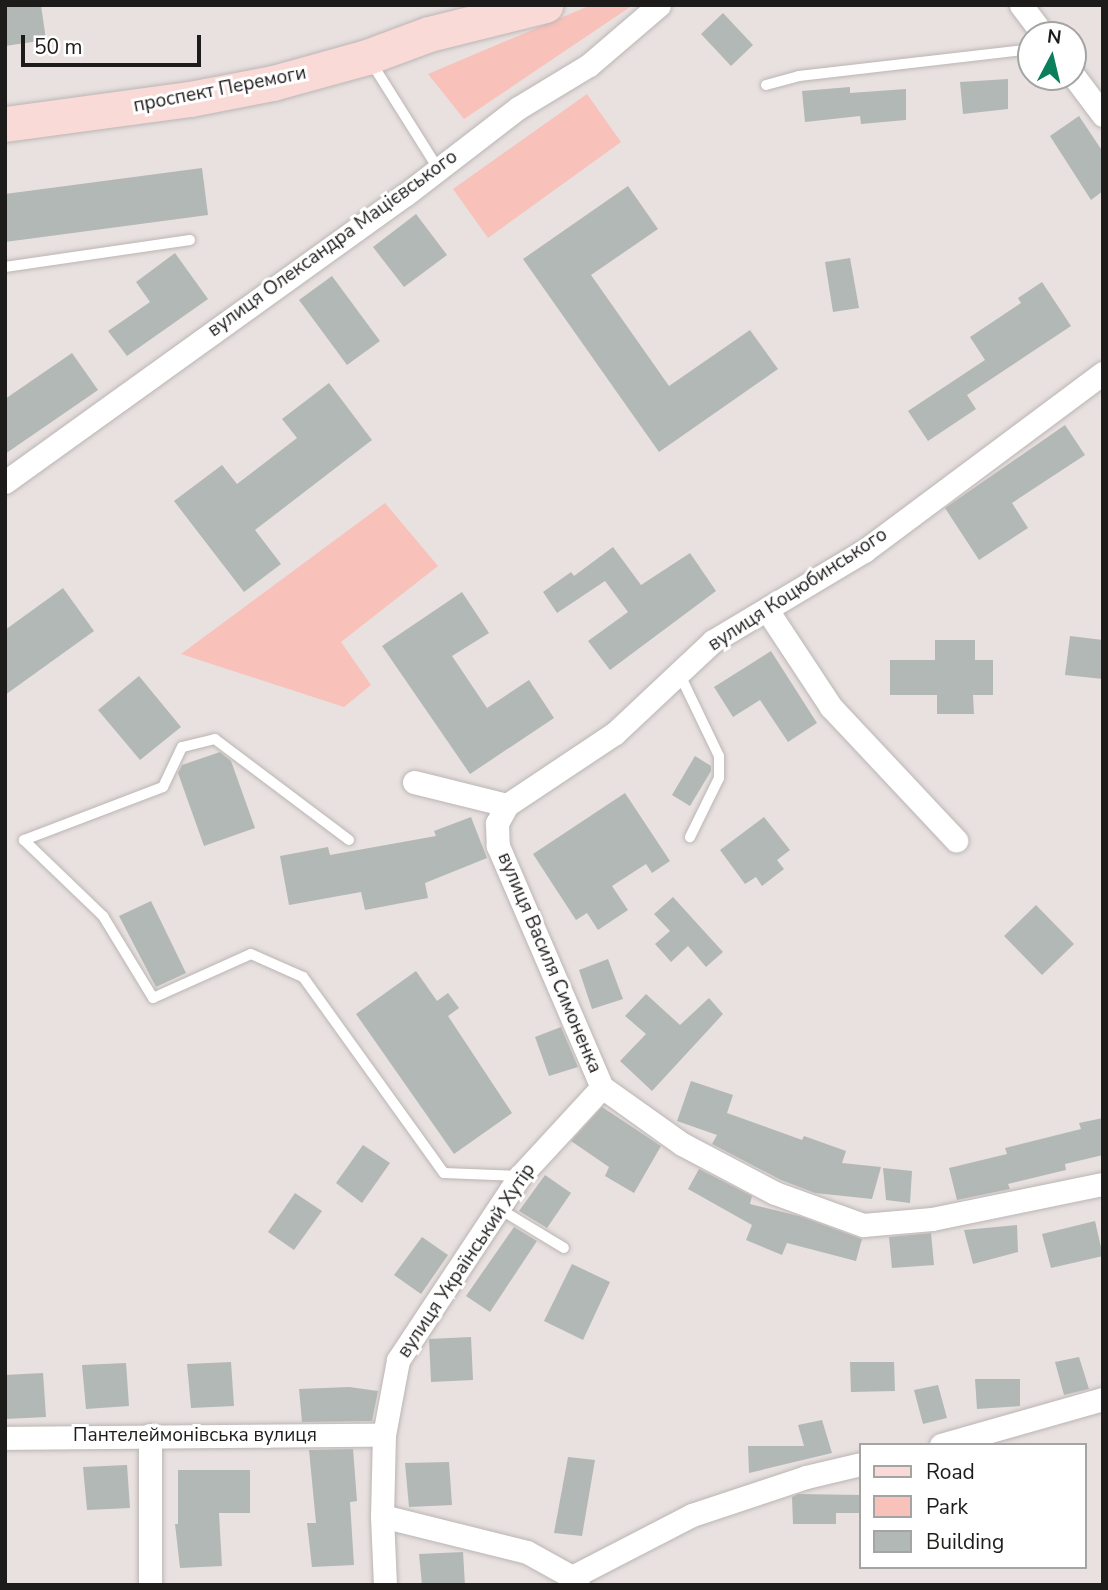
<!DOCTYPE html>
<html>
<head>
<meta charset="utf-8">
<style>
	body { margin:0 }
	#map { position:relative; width:1108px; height:1590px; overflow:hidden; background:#e8e1e0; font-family:"Nunito Sans",sans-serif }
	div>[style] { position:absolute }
	.green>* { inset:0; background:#f8c1b9 }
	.building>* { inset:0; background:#b2b8b5 }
	.roads { filter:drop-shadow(0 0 2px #bbb5b4) drop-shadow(0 0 2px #bbb5b4) }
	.lane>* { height:10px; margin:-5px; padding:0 5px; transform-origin:5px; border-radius:5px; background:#fff }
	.street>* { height:23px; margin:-11.5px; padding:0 11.5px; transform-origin:11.5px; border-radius:11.5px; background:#fff }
	.primary>* { height:35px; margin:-17.5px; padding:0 17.5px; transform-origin:17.5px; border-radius:17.5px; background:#fadad6 }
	span { translate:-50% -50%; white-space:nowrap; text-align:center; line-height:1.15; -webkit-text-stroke:6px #fff; paint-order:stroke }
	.street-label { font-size:19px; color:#1e1c1b }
	.frame { position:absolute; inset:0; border:7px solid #1e1c1b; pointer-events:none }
	.legend { position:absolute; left:859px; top:1443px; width:228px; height:126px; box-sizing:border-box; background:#fff; border:2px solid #a5a4a4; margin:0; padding:9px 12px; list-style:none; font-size:21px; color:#1e1c1b }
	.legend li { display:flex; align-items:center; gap:14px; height:35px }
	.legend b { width:35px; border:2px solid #a5a4a4 }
	.north { position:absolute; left:1017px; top:21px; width:70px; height:70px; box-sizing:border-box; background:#fff; border:2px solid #a5a4a4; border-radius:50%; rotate:7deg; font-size:19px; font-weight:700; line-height:28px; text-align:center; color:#1e1c1b }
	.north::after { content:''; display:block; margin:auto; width:24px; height:32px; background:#0b7f5c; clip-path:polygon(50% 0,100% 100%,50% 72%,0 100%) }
	.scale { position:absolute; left:21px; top:35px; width:180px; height:32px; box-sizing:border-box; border:4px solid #1e1c1b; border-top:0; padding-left:9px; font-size:21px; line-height:24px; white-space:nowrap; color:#1e1c1b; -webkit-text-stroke:5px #fff; paint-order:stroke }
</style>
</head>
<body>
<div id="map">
	<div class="green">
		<i style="clip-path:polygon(591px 5px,633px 5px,464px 119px,428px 74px)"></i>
		<i style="clip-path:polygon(587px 94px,621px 142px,488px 238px,453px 189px)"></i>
		<i style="clip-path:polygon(385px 503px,438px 566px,341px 642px,371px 685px,344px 707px,181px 654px)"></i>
	</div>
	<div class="building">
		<i style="clip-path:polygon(5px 5px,41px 5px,46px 40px,5px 46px)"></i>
		<i style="clip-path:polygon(723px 13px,753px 45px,731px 66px,701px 34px)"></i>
		<i style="clip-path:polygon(1008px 79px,1008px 109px,963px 114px,960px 82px)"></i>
		<i style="clip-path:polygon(850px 87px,850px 93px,906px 89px,906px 120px,861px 124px,860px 116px,805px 122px,802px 91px)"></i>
		<i style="clip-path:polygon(1079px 116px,1103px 152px,1103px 191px,1091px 200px,1050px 136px)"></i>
		<i style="clip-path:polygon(202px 168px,208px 215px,5px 242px,5px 194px)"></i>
		<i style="clip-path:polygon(628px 186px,658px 229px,591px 275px,669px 386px,750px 330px,778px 369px,659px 452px,523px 259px)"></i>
		<i style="clip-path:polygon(416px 214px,447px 255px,404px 287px,373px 247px)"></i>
		<i style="clip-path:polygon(175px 253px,208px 299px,127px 356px,108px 331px,150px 302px,136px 282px)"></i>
		<i style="clip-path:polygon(850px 258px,859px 308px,833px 312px,825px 262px)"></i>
		<i style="clip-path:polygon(332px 276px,380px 341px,347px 365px,299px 300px)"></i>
		<i style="clip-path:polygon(1042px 282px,1071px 326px,967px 395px,976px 409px,928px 441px,908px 411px,985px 360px,970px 337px,1021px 303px,1018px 298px)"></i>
		<i style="clip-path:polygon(72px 353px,98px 390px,5px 454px,5px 399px)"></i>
		<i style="clip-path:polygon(329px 383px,372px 440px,255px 530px,281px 564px,244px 592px,174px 501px,222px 465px,237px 484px,297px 438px,282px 419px)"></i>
		<i style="clip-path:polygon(1065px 425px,1085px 455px,1012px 503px,1028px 528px,979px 560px,945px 508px)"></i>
		<i style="clip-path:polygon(613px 547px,641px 585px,690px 553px,716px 591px,610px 670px,588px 641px,628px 612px,605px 581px,557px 613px,543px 592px,571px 572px,574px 576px)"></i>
		<i style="clip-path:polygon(63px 588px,94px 631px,5px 695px,5px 630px)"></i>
		<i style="clip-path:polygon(462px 592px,489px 633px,452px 656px,487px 708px,529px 680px,554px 718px,470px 774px,382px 646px)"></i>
		<i style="clip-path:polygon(1070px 636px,1103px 640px,1103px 679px,1065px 675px)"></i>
		<i style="clip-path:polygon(935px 640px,975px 640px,975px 660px,993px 660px,993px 695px,973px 695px,974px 714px,937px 714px,937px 695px,890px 695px,890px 660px,935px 660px)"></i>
		<i style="clip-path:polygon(771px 651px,817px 723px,788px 742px,760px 700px,733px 717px,714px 687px)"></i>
		<i style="clip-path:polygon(139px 676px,181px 727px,140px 760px,98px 710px)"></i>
		<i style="clip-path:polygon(220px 752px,231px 761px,255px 828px,204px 846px,178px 773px,182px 765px)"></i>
		<i style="clip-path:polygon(695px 756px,711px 766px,711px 771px,690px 806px,672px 795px)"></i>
		<i style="clip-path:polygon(625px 793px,670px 861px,652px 873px,646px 864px,612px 886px,628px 910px,598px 930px,587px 913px,576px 920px,533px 854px)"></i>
		<i style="clip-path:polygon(471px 817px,487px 858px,425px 883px,428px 898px,365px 910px,361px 892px,289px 905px,280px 856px,328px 847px,330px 855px,436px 836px,434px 831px)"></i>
		<i style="clip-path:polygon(764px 817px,790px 850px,777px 860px,784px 869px,762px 886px,756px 877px,745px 884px,720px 850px)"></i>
		<i style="clip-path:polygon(673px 897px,723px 952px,706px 967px,688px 946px,671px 962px,655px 944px,670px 931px,654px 914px)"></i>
		<i style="clip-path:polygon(151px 901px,186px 973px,156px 987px,119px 916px)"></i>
		<i style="clip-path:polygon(1036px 905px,1074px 944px,1042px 975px,1004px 936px)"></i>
		<i style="clip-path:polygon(608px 959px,623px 999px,592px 1009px,579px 970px)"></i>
		<i style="clip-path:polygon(416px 971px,437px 1001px,448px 993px,459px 1008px,448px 1016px,512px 1113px,454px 1154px,356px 1014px)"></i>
		<i style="clip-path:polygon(646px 994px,680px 1025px,709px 998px,723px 1014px,652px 1091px,620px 1061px,646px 1034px,625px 1016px)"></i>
		<i style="clip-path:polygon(561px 1027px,578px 1067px,549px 1076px,535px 1037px)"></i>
		<i style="clip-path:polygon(691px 1081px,733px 1095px,727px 1113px,802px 1140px,804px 1136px,846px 1151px,842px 1163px,881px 1167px,872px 1199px,815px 1193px,781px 1180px,712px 1144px,717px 1135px,677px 1121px)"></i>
		<i style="clip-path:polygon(602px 1107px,661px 1146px,634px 1193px,605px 1176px,609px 1167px,571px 1141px)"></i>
		<i style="clip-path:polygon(1103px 1118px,1103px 1155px,1065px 1164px,1066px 1170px,1008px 1184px,1010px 1189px,957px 1200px,949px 1168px,1007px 1154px,1005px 1148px,1081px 1129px,1079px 1123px)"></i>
		<i style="clip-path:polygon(363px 1145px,390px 1163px,362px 1203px,336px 1183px)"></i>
		<i style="clip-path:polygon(883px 1168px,912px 1171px,910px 1203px,886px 1200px)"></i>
		<i style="clip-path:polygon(699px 1169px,752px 1196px,750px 1204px,799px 1216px,862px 1239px,856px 1261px,787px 1243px,782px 1255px,746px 1240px,752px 1225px,688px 1189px)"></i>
		<i style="clip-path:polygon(545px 1175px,571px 1193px,547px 1228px,519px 1211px)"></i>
		<i style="clip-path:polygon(295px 1193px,322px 1211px,294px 1250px,268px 1232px)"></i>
		<i style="clip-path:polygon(1095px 1221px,1103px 1256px,1051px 1268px,1042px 1234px)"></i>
		<i style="clip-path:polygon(1017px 1225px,1018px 1252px,973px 1264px,964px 1230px)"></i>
		<i style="clip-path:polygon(514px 1227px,537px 1241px,490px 1312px,466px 1296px)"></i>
		<i style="clip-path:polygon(931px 1233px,934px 1265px,892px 1268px,889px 1237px)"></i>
		<i style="clip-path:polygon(422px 1237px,448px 1255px,421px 1294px,394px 1275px)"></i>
		<i style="clip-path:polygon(572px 1264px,610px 1282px,583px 1340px,544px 1321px)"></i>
		<i style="clip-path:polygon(471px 1337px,473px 1380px,431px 1382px,429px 1339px)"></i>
		<i style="clip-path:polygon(1079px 1357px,1089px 1389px,1064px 1395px,1055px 1362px)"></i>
		<i style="clip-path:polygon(231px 1362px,234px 1406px,191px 1408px,187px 1364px)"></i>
		<i style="clip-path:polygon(850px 1362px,894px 1362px,895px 1391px,851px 1392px)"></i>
		<i style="clip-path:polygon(126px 1363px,129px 1406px,86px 1409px,82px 1365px)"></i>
		<i style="clip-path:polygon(43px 1373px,46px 1417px,5px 1419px,5px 1375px)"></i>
		<i style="clip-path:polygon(975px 1379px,1020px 1379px,1020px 1406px,977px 1409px)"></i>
		<i style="clip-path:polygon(938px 1385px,947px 1418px,923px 1424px,914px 1390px)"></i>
		<i style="clip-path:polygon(349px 1387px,378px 1391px,372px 1421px,302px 1422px,299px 1389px)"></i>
		<i style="clip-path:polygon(822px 1420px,832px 1453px,749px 1473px,748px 1446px,804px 1446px,798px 1425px)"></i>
		<i style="clip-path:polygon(353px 1449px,357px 1501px,350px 1502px,354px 1565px,312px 1567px,307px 1523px,316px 1523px,309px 1450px)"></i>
		<i style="clip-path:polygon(568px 1457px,595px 1460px,582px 1536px,554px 1533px)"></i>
		<i style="clip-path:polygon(449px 1462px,452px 1505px,409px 1507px,405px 1463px)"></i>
		<i style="clip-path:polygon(127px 1465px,130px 1508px,87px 1510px,83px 1467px)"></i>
		<i style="clip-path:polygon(178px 1470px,250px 1470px,250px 1513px,219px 1513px,222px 1566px,180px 1568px,175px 1524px,178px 1524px)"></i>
		<i style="clip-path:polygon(798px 1494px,861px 1495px,861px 1513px,836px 1513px,836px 1524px,793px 1524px,792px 1497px)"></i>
		<i style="clip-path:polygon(463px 1552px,465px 1585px,422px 1585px,419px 1554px)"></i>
	</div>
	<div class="roads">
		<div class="lane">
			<i style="left:371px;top:62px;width:128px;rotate:57.8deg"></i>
			<i style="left:766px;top:85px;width:34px;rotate:-15deg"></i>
			<i style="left:799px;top:76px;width:234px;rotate:-6.6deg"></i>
			<i style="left:5px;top:267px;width:187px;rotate:-8.3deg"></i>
			<i style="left:679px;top:673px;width:92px;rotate:64.3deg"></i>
			<i style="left:719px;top:756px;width:22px;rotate:90deg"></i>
			<i style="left:719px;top:778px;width:66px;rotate:116.2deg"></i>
			<i style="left:349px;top:840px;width:168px;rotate:-143deg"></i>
			<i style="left:215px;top:739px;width:34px;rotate:166deg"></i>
			<i style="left:182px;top:747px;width:44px;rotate:115.4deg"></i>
			<i style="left:163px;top:787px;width:149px;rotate:159.1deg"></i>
			<i style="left:24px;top:840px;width:110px;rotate:43.9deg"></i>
			<i style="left:103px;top:916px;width:96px;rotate:58.6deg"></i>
			<i style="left:153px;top:998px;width:107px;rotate:-24.2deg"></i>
			<i style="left:251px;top:954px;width:57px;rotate:23.9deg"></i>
			<i style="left:303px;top:977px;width:241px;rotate:54.3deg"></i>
			<i style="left:444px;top:1173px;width:76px;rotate:2.3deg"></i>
			<i style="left:498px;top:1208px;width:77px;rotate:31.2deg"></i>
		</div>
		<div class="street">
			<i style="left:1021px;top:5px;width:38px;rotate:53deg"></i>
			<i style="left:1073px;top:75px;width:50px;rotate:53.1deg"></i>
			<i style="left:5px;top:482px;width:492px;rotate:-35.7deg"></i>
			<i style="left:405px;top:195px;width:143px;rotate:-37.6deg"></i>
			<i style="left:518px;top:108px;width:83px;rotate:-31.2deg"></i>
			<i style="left:589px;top:65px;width:92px;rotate:-40.6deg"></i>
			<i style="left:767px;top:610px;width:116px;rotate:56.6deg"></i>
			<i style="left:831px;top:707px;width:183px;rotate:46.8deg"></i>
			<i style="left:414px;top:782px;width:96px;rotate:13.9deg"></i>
			<i style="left:507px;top:805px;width:130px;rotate:-33.7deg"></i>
			<i style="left:615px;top:733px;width:134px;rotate:-43.2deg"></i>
			<i style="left:713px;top:641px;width:176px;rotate:-30.8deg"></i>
			<i style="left:864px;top:551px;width:298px;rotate:-36.7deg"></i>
			<i style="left:507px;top:805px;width:21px;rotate:119deg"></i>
			<i style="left:497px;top:823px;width:23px;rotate:88deg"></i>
			<i style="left:498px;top:846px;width:262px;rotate:66.7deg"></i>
			<i style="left:602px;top:1087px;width:98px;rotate:35.5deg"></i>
			<i style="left:682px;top:1144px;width:105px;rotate:27.8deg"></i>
			<i style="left:775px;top:1193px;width:94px;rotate:20deg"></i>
			<i style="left:863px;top:1225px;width:69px;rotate:-5deg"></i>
			<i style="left:932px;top:1219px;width:175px;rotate:-11.6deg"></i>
			<i style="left:5px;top:1438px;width:379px;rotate:-0.5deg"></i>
			<i style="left:941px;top:1445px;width:168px;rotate:-15.9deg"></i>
			<i style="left:382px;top:1516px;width:149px;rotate:13.9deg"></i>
			<i style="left:527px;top:1552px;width:51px;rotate:29.1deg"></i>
			<i style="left:572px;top:1577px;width:10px;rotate:53deg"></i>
			<i style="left:572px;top:1577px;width:135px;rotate:-27.3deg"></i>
			<i style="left:692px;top:1515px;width:120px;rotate:-18.4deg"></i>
			<i style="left:806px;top:1477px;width:57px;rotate:-13.3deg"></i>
			<i style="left:150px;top:1585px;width:150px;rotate:-90deg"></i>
			<i style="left:385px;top:1585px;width:69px;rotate:-92.5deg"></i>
			<i style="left:382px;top:1516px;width:81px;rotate:-88.6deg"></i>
			<i style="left:384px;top:1435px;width:76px;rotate:-79.4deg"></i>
			<i style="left:398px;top:1360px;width:221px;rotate:-56.5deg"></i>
			<i style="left:520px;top:1176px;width:121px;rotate:-47.3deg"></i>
		</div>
		<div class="primary">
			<i style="left:5px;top:124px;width:187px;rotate:-7.7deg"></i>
			<i style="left:190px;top:99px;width:85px;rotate:-10.9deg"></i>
			<i style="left:273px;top:83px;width:98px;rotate:-15.5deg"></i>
			<i style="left:367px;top:57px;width:66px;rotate:-20.4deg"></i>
			<i style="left:429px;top:34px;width:120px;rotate:-14deg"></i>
		</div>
	</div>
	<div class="street-label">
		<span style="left:220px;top:90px;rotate:-11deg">проспект Перемоги</span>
		<span style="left:333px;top:244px;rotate:-36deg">вулиця Олександра Мацієвського</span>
		<span style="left:798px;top:590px;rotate:-33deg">вулиця Коцюбинського</span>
		<span style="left:549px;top:963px;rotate:67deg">вулиця Василя Симоненка</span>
		<span style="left:467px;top:1261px;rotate:-56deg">вулиця Український Хутір</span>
		<span style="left:195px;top:1436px">Пантелеймонівська вулиця</span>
	</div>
	<div class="frame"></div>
	<ul class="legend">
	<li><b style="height:9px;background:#fadad6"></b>Road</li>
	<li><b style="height:19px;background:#f8c1b9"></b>Park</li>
	<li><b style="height:19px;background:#b2b8b5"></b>Building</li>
	</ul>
	<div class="north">N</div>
	<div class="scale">50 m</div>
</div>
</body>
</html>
